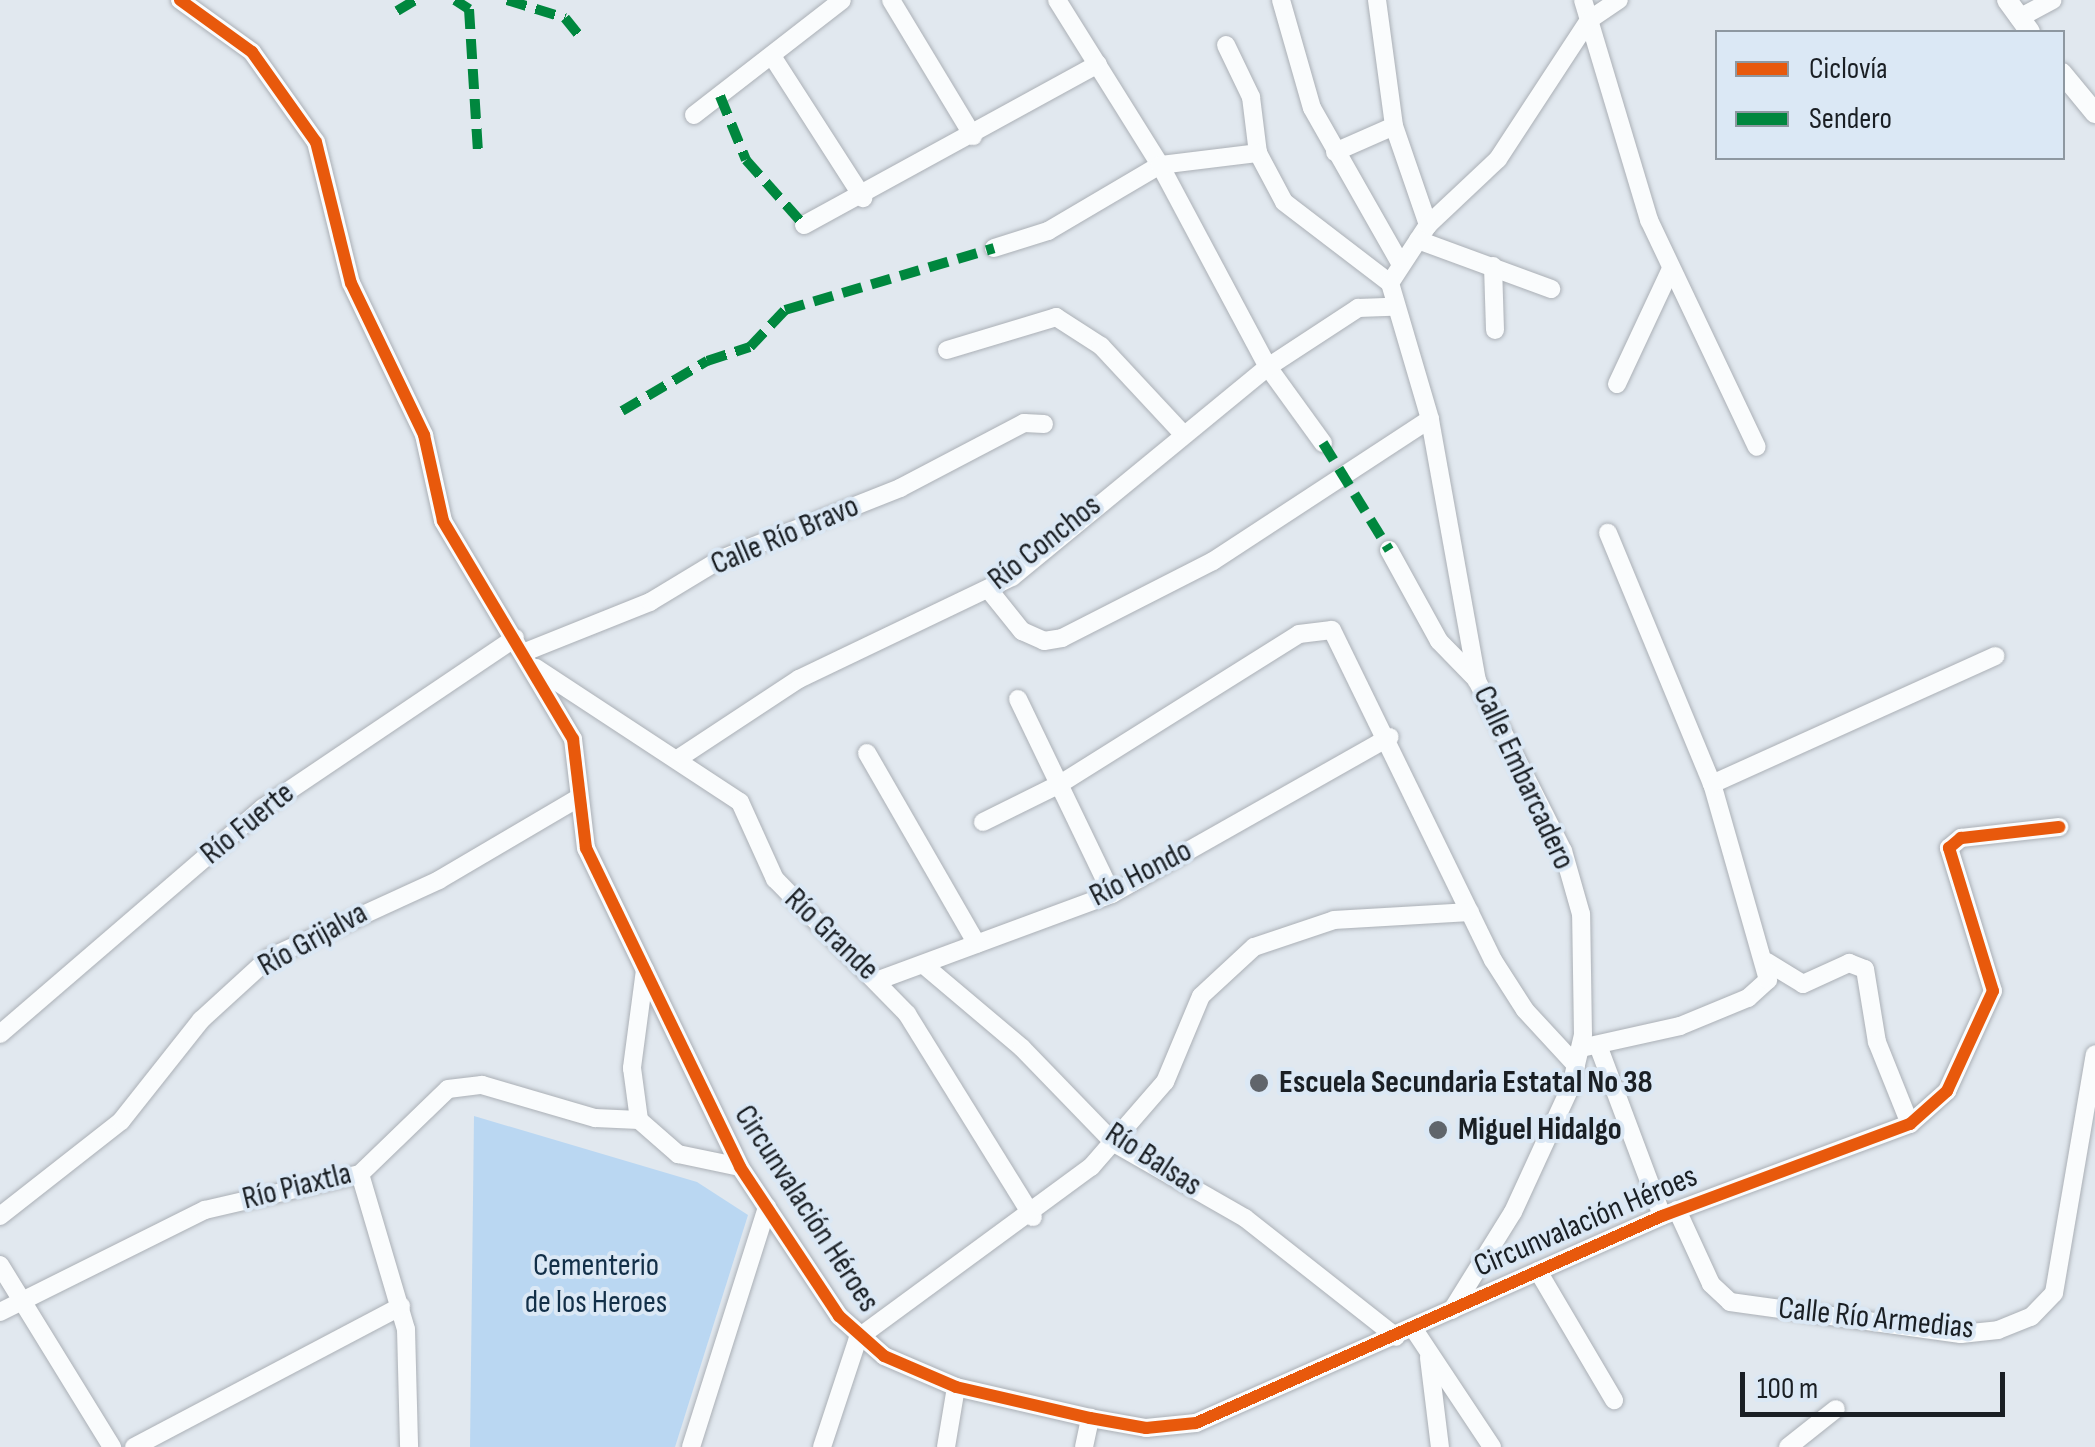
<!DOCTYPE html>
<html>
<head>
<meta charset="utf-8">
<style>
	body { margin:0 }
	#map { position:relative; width:2095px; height:1447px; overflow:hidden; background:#e1e8ef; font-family:"Sofia Sans Condensed",sans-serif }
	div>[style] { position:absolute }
	.green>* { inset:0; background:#bad7f2 }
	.roads { filter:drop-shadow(0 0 2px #abb0b6) drop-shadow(0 0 2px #abb0b6) }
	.minor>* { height:18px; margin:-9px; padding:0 9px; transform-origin:9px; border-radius:9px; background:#fafcfd }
	.tertiary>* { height:20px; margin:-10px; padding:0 10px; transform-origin:10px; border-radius:10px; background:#fafcfd }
	.quiet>* { height:10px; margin-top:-5px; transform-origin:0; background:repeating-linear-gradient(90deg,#00873e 0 20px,transparent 0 30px) }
	.cycleway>* { height:12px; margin:-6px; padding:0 6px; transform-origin:6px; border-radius:6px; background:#e8590c }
	.dots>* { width:28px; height:28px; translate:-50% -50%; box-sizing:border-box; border:5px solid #dbe8f5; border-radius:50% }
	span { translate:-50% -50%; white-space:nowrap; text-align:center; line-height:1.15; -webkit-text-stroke:8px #dbe8f5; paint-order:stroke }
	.street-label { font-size:32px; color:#1a1f24 }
	.poi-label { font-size:32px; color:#1a1f24; font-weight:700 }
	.left { translate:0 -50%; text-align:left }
	.park-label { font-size:32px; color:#122f48 }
	.legend { position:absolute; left:1715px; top:30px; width:350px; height:130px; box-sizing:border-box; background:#dbe8f5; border:2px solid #8e98a1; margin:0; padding:12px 18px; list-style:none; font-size:30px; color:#1a1f24 }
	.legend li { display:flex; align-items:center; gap:20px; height:50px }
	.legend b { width:50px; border:2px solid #8e98a1 }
	.scale { position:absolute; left:1740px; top:1372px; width:265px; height:45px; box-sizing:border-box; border:5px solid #1a1f24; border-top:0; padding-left:12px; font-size:30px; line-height:35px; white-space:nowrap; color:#1a1f24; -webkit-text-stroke:8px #dbe8f5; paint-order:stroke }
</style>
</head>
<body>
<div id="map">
	<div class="green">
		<i style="clip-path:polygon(474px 1116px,697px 1182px,748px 1215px,675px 1447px,470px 1447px)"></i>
	</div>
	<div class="roads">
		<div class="minor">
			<i style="left:180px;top:0;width:89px;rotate:35.8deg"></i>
			<i style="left:252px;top:52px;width:110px;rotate:54.6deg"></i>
			<i style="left:316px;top:142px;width:145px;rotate:76.1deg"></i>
			<i style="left:351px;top:283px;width:169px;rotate:64.3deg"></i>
			<i style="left:424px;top:435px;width:88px;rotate:77.5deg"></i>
			<i style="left:443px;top:521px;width:254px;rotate:59.2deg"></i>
			<i style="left:573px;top:739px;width:110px;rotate:83.2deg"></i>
			<i style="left:586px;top:848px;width:354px;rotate:64.2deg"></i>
			<i style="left:740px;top:1167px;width:179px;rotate:56.4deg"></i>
			<i style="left:839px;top:1316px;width:60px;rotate:41.6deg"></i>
			<i style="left:884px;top:1356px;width:78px;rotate:23.3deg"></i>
			<i style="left:956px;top:1387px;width:138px;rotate:13deg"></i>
			<i style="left:1090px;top:1418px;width:57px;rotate:10.1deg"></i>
			<i style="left:1146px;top:1428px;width:50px;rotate:-5.7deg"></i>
			<i style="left:1196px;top:1423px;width:510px;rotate:-23.95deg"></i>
			<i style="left:1662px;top:1216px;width:265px;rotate:-20.4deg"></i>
			<i style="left:1910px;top:1124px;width:50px;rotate:-41.7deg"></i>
			<i style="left:1947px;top:1091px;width:110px;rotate:-65.3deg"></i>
			<i style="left:1993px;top:991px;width:150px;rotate:-107.1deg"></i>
			<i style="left:1949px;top:848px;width:16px;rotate:-40deg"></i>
			<i style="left:1961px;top:838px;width:99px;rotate:-6.4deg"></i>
			<i style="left:891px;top:0;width:159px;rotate:58.9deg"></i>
			<i style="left:1057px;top:0;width:195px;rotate:58deg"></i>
			<i style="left:1160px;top:165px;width:229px;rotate:61.9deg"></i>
			<i style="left:1268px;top:367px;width:94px;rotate:54.1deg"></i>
			<i style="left:1281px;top:0;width:112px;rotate:74deg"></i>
			<i style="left:1312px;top:108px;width:178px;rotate:60.4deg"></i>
			<i style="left:1377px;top:0;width:127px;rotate:82.3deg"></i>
			<i style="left:1394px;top:126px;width:105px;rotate:71deg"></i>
			<i style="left:1583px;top:0;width:230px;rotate:73.3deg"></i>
			<i style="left:1649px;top:220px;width:251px;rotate:64.6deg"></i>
			<i style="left:2019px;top:18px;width:38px;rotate:-28deg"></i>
			<i style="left:1226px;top:45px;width:58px;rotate:64.3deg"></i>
			<i style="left:1251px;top:97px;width:56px;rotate:82.9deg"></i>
			<i style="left:1258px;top:153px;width:55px;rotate:62deg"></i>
			<i style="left:1284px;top:202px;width:133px;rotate:37.4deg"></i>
			<i style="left:772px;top:56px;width:169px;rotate:57.3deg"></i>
			<i style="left:694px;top:115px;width:187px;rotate:-37.8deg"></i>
			<i style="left:1335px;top:152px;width:64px;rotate:-23.8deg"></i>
			<i style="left:804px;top:225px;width:335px;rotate:-28.7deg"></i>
			<i style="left:1418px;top:240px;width:142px;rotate:20.2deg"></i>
			<i style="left:994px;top:248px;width:57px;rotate:-17.5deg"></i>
			<i style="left:1048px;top:231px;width:130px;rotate:-30.5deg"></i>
			<i style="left:1160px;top:165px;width:99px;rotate:-7deg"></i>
			<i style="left:1493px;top:266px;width:64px;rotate:88.2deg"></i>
			<i style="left:947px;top:350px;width:114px;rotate:-16.8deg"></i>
			<i style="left:1056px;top:317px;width:54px;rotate:32.8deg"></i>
			<i style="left:1101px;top:346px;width:120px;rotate:47deg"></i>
			<i style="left:1617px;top:384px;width:125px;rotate:-64.9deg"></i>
			<i style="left:1389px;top:550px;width:104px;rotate:61.2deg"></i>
			<i style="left:1439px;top:641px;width:54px;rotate:45.7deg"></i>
			<i style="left:989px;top:590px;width:53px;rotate:51.2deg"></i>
			<i style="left:1022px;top:631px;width:24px;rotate:24deg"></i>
			<i style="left:1044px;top:641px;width:18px;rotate:-9deg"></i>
			<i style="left:1062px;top:638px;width:169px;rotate:-27deg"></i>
			<i style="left:1213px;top:561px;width:259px;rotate:-33.2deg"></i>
			<i style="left:525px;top:652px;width:135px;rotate:-21.8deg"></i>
			<i style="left:650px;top:602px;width:83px;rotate:-31.2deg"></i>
			<i style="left:721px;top:559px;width:193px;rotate:-21.6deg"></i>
			<i style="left:900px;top:488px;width:140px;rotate:-27.7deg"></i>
			<i style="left:1024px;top:423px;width:20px;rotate:3deg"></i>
			<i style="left:536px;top:668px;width:244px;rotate:33.3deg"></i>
			<i style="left:740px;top:802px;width:85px;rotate:65.6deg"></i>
			<i style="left:775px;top:879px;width:189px;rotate:45.6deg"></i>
			<i style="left:907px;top:1014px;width:239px;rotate:58.2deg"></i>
			<i style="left:1018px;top:699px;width:216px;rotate:64.3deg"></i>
			<i style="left:867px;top:753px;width:220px;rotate:60.1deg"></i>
			<i style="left:679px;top:758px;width:144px;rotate:-33.4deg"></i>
			<i style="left:799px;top:679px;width:236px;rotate:-25.6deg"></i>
			<i style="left:1012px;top:577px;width:331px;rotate:-39.4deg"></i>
			<i style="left:1268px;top:367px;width:108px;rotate:-33.2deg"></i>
			<i style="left:1358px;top:308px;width:34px;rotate:-2deg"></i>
			<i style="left:1712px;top:784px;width:311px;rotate:-24.3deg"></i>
			<i style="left:983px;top:822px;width:86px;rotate:-26.3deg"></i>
			<i style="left:1060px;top:784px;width:282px;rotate:-32.1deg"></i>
			<i style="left:1299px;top:634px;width:33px;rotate:-7deg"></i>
			<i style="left:1332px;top:630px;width:367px;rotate:64deg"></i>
			<i style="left:1493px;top:960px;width:59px;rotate:57.4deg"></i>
			<i style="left:1525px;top:1010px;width:75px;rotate:47.2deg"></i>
			<i style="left:1767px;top:962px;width:42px;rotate:31.4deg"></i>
			<i style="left:1803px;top:984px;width:51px;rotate:-24.5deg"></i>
			<i style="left:1849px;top:963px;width:17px;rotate:21deg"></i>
			<i style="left:1865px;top:969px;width:74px;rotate:80.7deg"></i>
			<i style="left:1877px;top:1042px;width:88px;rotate:68.1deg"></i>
			<i style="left:925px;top:966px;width:127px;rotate:40.2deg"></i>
			<i style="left:1022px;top:1048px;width:132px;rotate:45.9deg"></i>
			<i style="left:1114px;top:1143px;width:151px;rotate:29.8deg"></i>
			<i style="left:1245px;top:1218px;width:192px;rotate:38.2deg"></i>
			<i style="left:645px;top:970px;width:99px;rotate:97.6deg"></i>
			<i style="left:632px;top:1068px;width:52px;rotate:82.3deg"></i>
			<i style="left:639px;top:1120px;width:52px;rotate:41.1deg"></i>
			<i style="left:678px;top:1154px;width:63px;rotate:11.8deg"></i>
			<i style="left:879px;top:980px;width:248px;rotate:-20.3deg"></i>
			<i style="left:1112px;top:894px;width:319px;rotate:-29.5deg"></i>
			<i style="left:0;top:1034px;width:347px;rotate:-40.7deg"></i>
			<i style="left:263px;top:808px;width:304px;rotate:-34deg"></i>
			<i style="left:1581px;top:1048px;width:101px;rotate:-12.5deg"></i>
			<i style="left:1680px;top:1026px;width:74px;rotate:-22.4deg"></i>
			<i style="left:1748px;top:998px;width:27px;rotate:-42deg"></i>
			<i style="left:1768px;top:980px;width:204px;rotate:-105.9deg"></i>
			<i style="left:1712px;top:784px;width:272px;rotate:-112.5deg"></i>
			<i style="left:1599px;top:1048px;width:179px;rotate:69.4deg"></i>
			<i style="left:360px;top:1174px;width:162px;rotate:73.5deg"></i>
			<i style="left:406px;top:1329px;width:118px;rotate:88.5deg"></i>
			<i style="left:1677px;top:1210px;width:81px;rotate:65.3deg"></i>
			<i style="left:1711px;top:1284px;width:26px;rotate:43deg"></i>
			<i style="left:1730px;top:1302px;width:233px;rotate:7.9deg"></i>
			<i style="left:1961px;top:1334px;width:37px;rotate:-6deg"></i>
			<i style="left:1998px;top:1330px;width:35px;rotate:-22deg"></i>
			<i style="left:2031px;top:1317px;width:33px;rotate:-46deg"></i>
			<i style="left:2054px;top:1293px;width:242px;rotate:-80.3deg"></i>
			<i style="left:0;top:1216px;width:154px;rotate:-38.1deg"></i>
			<i style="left:121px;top:1121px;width:129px;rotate:-51.6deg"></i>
			<i style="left:201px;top:1020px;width:92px;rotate:-42.4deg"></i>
			<i style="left:269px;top:958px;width:187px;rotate:-24.6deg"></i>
			<i style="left:439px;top:880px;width:161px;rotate:-30.5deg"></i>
			<i style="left:0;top:1265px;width:214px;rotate:58.4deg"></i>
			<i style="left:1538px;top:1271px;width:150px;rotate:59.5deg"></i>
			<i style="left:1452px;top:1310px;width:115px;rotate:-58.1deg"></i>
			<i style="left:1513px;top:1212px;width:139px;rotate:-65.3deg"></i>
			<i style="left:1571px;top:1086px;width:52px;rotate:-76.8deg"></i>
			<i style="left:1583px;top:1035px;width:121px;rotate:-90.9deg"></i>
			<i style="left:1581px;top:914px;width:66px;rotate:-105.9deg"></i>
			<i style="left:1563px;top:851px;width:191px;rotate:-116.8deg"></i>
			<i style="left:1477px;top:681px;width:266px;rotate:-100.2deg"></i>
			<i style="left:1430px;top:419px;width:142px;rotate:-106.4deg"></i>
			<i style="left:1390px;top:283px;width:69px;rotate:-56.8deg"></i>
			<i style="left:1428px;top:225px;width:96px;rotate:-43.3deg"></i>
			<i style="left:1498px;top:159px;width:166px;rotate:-56.8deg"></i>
			<i style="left:1589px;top:20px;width:36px;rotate:-34deg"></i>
			<i style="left:0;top:1312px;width:229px;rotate:-26.5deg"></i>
			<i style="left:205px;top:1210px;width:159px;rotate:-13.1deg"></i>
			<i style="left:360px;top:1174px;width:122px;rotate:-44deg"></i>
			<i style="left:448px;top:1089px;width:34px;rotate:-7deg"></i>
			<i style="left:482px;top:1085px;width:118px;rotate:16.3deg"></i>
			<i style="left:595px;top:1118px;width:44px;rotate:2.6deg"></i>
			<i style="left:1413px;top:1328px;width:143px;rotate:56.4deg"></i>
			<i style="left:1429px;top:1358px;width:90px;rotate:83deg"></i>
			<i style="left:134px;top:1447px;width:302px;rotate:-27.8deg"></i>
			<i style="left:691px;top:1447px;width:252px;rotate:-72.4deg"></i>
			<i style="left:822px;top:1447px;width:115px;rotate:-71.7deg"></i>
			<i style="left:858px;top:1338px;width:289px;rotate:-36.3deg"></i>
			<i style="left:1091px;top:1167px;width:113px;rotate:-49deg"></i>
			<i style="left:1165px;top:1082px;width:93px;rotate:-67.3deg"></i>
			<i style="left:1201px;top:996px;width:72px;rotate:-42.8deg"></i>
			<i style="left:1254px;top:947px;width:84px;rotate:-18.6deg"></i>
			<i style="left:1334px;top:920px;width:136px;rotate:-3.4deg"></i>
			<i style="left:946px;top:1447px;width:61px;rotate:-80.5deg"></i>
			<i style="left:1084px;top:1447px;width:30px;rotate:-78deg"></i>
			<i style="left:1788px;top:1447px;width:61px;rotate:-38.4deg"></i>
		</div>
		<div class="tertiary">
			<i style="left:2007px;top:0;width:39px;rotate:54deg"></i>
			<i style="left:2062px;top:73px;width:52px;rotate:50.5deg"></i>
		</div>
	</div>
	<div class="quiet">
		<i style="left:455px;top:0;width:17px;rotate:33deg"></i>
		<i style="left:469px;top:9px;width:142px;rotate:86.4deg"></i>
		<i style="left:507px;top:0;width:61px;rotate:17.2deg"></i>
		<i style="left:565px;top:18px;width:22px;rotate:51deg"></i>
		<i style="left:397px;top:11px;width:21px;rotate:-31deg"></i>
		<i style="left:720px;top:96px;width:69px;rotate:67.9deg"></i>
		<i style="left:746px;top:160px;width:87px;rotate:48.3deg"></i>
		<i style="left:622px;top:411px;width:99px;rotate:-30.5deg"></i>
		<i style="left:707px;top:361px;width:45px;rotate:-18deg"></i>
		<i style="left:750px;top:347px;width:51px;rotate:-46.6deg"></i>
		<i style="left:785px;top:310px;width:218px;rotate:-16.5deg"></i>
		<i style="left:1323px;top:443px;width:126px;rotate:58.3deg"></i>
	</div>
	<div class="cycleway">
		<i style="left:180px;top:0;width:89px;rotate:35.8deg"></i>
		<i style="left:252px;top:52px;width:110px;rotate:54.6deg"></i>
		<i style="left:316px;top:142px;width:145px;rotate:76.1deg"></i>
		<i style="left:351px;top:283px;width:169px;rotate:64.3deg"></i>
		<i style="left:424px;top:435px;width:88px;rotate:77.5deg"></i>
		<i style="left:443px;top:521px;width:254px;rotate:59.2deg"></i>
		<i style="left:573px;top:739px;width:110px;rotate:83.2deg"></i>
		<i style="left:586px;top:848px;width:354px;rotate:64.2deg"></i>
		<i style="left:740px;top:1167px;width:179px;rotate:56.4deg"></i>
		<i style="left:839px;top:1316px;width:60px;rotate:41.6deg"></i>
		<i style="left:884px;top:1356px;width:78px;rotate:23.3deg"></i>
		<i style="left:956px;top:1387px;width:138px;rotate:13deg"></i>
		<i style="left:1090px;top:1418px;width:57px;rotate:10.1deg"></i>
		<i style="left:1146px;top:1428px;width:50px;rotate:-5.7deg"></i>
		<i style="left:1196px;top:1423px;width:510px;rotate:-23.95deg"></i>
		<i style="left:1662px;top:1216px;width:265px;rotate:-20.4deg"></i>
		<i style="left:1910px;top:1124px;width:50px;rotate:-41.7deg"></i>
		<i style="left:1947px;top:1091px;width:110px;rotate:-65.3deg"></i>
		<i style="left:1993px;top:991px;width:150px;rotate:-107.1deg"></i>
		<i style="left:1949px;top:848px;width:16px;rotate:-40deg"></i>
		<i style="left:1961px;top:838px;width:99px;rotate:-6.4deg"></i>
	</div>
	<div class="dots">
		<i style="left:1259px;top:1083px;background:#60656b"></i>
		<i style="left:1438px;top:1130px;background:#60656b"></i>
	</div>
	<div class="street-label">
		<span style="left:785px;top:536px;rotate:-23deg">Calle Río Bravo</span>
		<span style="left:1045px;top:543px;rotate:-38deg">Río Conchos</span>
		<span style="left:1523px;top:778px;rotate:65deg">Calle Embarcadero</span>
		<span style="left:248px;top:824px;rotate:-39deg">Río Fuerte</span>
		<span style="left:1141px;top:874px;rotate:-27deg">Río Hondo</span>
		<span style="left:831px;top:935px;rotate:44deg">Río Grande</span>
		<span style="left:313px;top:940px;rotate:-29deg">Río Grijalva</span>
		<span style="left:1153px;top:1160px;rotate:33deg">Río Balsas</span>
		<span style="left:297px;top:1187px;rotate:-14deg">Río Piaxtla</span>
		<span style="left:806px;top:1209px;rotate:57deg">Circunvalación Héroes</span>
		<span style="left:1586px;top:1222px;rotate:-23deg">Circunvalación Héroes</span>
		<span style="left:1876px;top:1319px;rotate:6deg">Calle Río Armedias</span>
	</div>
	<div class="poi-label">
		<span class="left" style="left:1279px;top:1083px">Escuela Secundaria Estatal No 38</span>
		<span class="left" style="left:1458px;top:1130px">Miguel Hidalgo</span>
	</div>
	<div class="park-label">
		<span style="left:596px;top:1285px">Cementerio<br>de los Heroes</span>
	</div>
	<ul class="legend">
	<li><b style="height:12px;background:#e8590c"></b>Ciclovía</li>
	<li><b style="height:12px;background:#00873e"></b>Sendero</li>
	</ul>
	<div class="scale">100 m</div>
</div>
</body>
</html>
